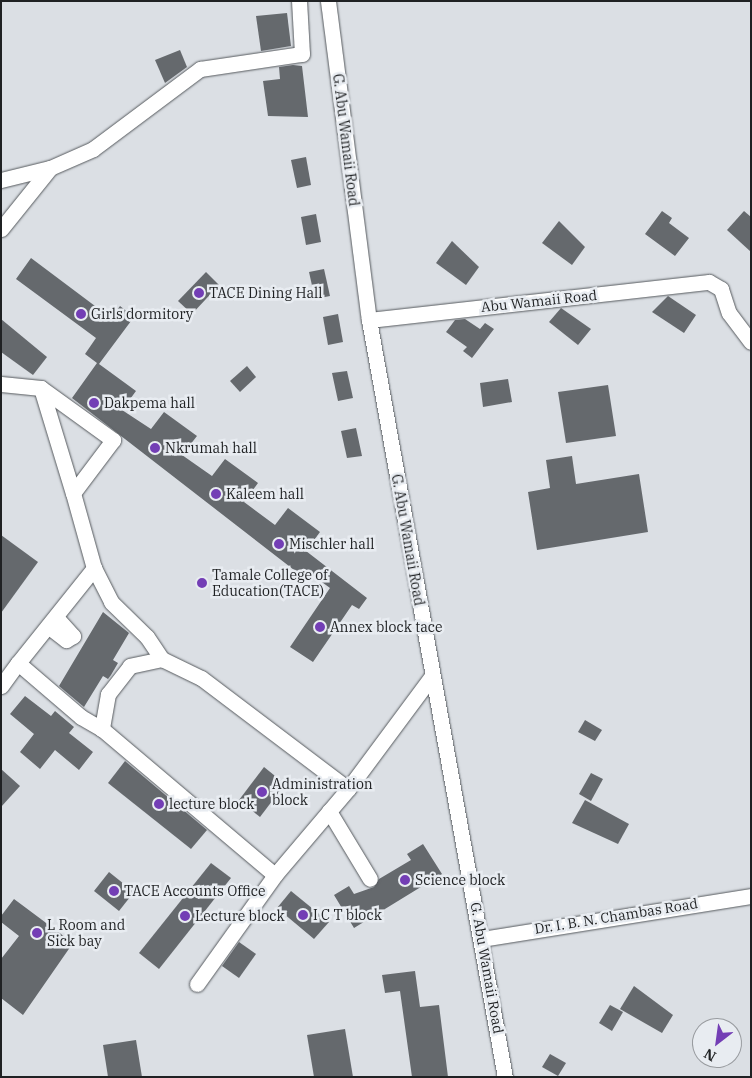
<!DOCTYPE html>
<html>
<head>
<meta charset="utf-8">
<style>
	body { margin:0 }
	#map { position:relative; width:752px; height:1078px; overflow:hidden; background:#dbdfe4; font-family:"IBM Plex Serif",serif }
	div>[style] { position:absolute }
	.building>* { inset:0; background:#65696d }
	.roads { filter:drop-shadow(0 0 1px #565a5e) drop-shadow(0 0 1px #565a5e) }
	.minor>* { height:15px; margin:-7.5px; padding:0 7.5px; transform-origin:7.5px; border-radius:7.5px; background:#fff }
	.dots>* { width:14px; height:14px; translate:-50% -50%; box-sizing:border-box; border:2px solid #e8ecf1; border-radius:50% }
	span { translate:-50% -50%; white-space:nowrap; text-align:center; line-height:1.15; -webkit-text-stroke:5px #e8ecf1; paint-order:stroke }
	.street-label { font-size:14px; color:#1f2123 }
	.poi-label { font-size:14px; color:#1f2123 }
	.left { translate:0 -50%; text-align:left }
	.frame { position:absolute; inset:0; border:2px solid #1f2123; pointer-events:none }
	.north { position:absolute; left:692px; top:1018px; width:50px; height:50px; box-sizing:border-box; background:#e8ecf1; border:1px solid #989b9f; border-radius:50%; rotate:210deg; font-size:14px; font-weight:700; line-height:20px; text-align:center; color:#1f2123 }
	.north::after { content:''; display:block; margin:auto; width:18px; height:22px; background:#733eb5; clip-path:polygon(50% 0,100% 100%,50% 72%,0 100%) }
</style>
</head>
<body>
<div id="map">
	<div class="building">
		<i style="clip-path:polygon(287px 13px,291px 46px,261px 51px,256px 16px)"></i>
		<i style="clip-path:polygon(180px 50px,187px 67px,165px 83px,155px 60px)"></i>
		<i style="clip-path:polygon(293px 65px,302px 66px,308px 117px,268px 116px,263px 81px,280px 79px,279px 67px)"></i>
		<i style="clip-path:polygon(306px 157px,311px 185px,297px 188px,291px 160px)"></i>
		<i style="clip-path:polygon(662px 211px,672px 218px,669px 223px,689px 238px,675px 256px,645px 234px)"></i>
		<i style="clip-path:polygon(744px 211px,751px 217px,751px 252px,727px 230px)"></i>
		<i style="clip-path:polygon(316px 214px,321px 242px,306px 245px,301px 217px)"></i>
		<i style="clip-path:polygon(559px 221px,585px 247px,572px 265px,542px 243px)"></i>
		<i style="clip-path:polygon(452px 241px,479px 267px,466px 285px,436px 263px)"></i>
		<i style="clip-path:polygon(31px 258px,111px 318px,120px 306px,134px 317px,99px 364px,136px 391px,122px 410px,151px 429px,164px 412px,197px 436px,182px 455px,212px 476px,225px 459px,258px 483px,244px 502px,275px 525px,288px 508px,320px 532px,306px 551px,367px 598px,359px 609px,352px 605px,313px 662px,290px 647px,330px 588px,311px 574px,307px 580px,72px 398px,97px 363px,85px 354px,96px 338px,16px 279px)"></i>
		<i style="clip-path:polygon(324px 269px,330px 296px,315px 299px,309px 272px)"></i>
		<i style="clip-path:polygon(206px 272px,219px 285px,192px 314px,178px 301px)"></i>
		<i style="clip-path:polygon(668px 296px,696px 315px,684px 333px,652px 312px)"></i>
		<i style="clip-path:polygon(561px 308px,591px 329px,578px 345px,549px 322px)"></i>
		<i style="clip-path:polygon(338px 314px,343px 342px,328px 345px,323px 317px)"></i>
		<i style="clip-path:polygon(1px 319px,47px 357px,33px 375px,1px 352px)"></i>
		<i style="clip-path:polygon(465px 319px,480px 329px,485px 323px,494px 329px,472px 358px,463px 351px,467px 347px,446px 332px,455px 320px)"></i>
		<i style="clip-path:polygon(247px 366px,256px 377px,240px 392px,230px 381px)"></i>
		<i style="clip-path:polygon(347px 371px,353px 398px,338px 401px,332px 373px)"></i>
		<i style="clip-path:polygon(508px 379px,512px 402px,483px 407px,480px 383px)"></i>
		<i style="clip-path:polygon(608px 385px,616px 436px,566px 443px,558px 392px)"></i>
		<i style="clip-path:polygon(356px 428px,362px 456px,347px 458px,341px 431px)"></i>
		<i style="clip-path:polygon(572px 456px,576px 484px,639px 474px,648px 532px,537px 550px,528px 492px,550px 488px,546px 460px)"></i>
		<i style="clip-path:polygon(1px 535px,38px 562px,1px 613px)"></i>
		<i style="clip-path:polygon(103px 612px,129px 633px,113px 660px,118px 663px,111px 675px,108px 679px,103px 676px,84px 707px,59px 686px)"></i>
		<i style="clip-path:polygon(25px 696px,51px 716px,55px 711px,74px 727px,69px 733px,93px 752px,79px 770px,55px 750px,40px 769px,20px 752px,34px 734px,10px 714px)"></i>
		<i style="clip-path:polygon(585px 720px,602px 730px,595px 741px,578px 732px)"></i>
		<i style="clip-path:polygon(125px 761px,207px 830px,191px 849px,108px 783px)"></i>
		<i style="clip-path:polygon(264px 767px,285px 784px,260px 817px,239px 800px)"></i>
		<i style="clip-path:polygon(1px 769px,20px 786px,1px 807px)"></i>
		<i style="clip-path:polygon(591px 773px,603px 779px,591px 801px,579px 794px)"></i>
		<i style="clip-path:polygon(585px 800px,629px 824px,618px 844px,572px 823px)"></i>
		<i style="clip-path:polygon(423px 844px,442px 874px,354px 928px,334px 895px,349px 886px,354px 894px,374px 887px,379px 879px,411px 860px,407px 854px)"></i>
		<i style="clip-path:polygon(211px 863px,231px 878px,159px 969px,139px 953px)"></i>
		<i style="clip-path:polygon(109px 872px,134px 892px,119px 911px,94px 891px)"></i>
		<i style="clip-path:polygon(291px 891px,329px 922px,314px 939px,277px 908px)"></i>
		<i style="clip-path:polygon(14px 899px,73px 943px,23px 1015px,1px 998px,1px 959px,19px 936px,1px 922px,1px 916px)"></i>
		<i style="clip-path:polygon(239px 942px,256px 954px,239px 978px,222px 966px)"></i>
		<i style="clip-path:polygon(415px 971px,420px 1007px,439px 1005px,448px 1077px,412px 1077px,400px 991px,385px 993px,382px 975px)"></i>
		<i style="clip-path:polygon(634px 986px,673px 1015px,662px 1033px,620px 1009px)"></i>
		<i style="clip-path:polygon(610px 1005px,623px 1012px,612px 1031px,599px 1023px)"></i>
		<i style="clip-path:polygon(345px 1029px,353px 1077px,314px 1077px,307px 1035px)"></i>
		<i style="clip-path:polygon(136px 1040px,142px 1077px,108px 1077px,103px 1045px)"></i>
		<i style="clip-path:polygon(550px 1054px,566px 1063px,558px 1076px,542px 1067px)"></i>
	</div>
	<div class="roads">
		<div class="minor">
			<i style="left:328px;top:1px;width:322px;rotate:82.7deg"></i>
			<i style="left:369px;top:320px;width:769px;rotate:79.82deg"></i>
			<i style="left:1px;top:180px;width:50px;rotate:-13.8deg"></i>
			<i style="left:50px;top:168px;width:47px;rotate:-23.8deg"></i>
			<i style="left:93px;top:149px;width:134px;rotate:-36.8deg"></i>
			<i style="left:200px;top:69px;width:103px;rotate:-8.4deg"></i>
			<i style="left:302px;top:54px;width:53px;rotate:-93.2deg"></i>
			<i style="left:1px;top:229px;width:78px;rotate:-51.2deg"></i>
			<i style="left:369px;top:320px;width:342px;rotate:-6.4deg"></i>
			<i style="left:709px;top:282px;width:14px;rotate:30deg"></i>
			<i style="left:721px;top:289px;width:25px;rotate:72deg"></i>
			<i style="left:729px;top:313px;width:36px;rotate:53deg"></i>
			<i style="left:1px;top:384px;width:40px;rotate:5.7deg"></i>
			<i style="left:41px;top:388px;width:89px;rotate:35.8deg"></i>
			<i style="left:113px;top:440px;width:66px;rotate:127deg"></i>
			<i style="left:73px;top:493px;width:78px;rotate:74.4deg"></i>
			<i style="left:94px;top:568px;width:38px;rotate:63deg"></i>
			<i style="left:111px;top:602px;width:50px;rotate:44.2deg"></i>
			<i style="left:147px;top:637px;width:27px;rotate:56deg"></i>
			<i style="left:41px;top:388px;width:110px;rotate:73.1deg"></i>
			<i style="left:48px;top:626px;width:23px;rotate:38deg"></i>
			<i style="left:66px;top:640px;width:8px;rotate:-30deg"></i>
			<i style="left:73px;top:636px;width:25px;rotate:-132deg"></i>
			<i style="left:18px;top:663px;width:122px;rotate:-51.3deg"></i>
			<i style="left:1px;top:686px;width:29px;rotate:-54deg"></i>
			<i style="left:18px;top:663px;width:83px;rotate:40.6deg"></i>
			<i style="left:81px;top:717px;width:24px;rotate:30deg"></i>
			<i style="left:348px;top:789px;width:184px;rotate:-142.9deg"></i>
			<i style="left:201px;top:678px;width:43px;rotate:-154deg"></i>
			<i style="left:162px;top:659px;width:33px;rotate:168deg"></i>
			<i style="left:130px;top:666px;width:36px;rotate:128deg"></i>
			<i style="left:108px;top:694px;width:36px;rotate:100deg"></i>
			<i style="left:102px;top:729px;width:226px;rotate:40.2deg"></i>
			<i style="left:275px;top:875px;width:113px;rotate:-49.7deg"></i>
			<i style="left:348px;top:789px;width:141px;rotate:-53.4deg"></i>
			<i style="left:329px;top:811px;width:79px;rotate:58.9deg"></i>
			<i style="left:482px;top:939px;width:272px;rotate:-9.1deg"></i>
			<i style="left:197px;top:984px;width:134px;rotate:-54.4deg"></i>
		</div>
	</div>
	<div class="dots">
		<i style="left:199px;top:293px;background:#733eb5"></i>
		<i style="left:81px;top:314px;background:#733eb5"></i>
		<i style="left:94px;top:403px;background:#733eb5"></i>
		<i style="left:155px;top:448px;background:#733eb5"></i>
		<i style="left:216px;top:494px;background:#733eb5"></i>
		<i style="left:279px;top:544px;background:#733eb5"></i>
		<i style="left:202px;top:583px;background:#733eb5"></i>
		<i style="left:320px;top:627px;background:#733eb5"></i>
		<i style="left:262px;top:792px;background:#733eb5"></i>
		<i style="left:159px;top:804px;background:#733eb5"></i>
		<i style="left:405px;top:880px;background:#733eb5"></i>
		<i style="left:114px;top:891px;background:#733eb5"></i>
		<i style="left:303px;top:915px;background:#733eb5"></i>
		<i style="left:185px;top:916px;background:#733eb5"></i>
		<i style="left:37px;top:933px;background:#733eb5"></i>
	</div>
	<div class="street-label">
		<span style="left:346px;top:140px;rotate:83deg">G. Abu Wamaii Road</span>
		<span style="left:539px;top:301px;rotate:-6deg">Abu Wamaii Road</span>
		<span style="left:408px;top:540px;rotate:80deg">G. Abu Wamaii Road</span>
		<span style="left:616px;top:916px;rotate:-9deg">Dr. I. B. N. Chambas Road</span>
		<span style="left:487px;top:968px;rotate:80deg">G. Abu Wamaii Road</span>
	</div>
	<div class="poi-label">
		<span class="left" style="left:209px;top:293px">TACE Dining Hall</span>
		<span class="left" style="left:91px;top:314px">Girls dormitory</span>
		<span class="left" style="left:104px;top:403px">Dakpema hall</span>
		<span class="left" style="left:165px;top:448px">Nkrumah hall</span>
		<span class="left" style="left:226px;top:494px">Kaleem hall</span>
		<span class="left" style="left:289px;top:544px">Mischler hall</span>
		<span class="left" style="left:212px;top:583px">Tamale College of<br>Education(TACE)</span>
		<span class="left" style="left:330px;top:627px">Annex block tace</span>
		<span class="left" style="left:272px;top:792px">Administration<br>block</span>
		<span class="left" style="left:169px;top:804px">lecture block</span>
		<span class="left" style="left:415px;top:880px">Science block</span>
		<span class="left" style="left:124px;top:891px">TACE Accounts Office</span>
		<span class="left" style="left:313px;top:915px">I C T block</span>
		<span class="left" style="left:195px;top:916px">Lecture block</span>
		<span class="left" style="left:47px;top:933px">L Room and<br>Sick bay</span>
	</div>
	<div class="frame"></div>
	<div class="north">N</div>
</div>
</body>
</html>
